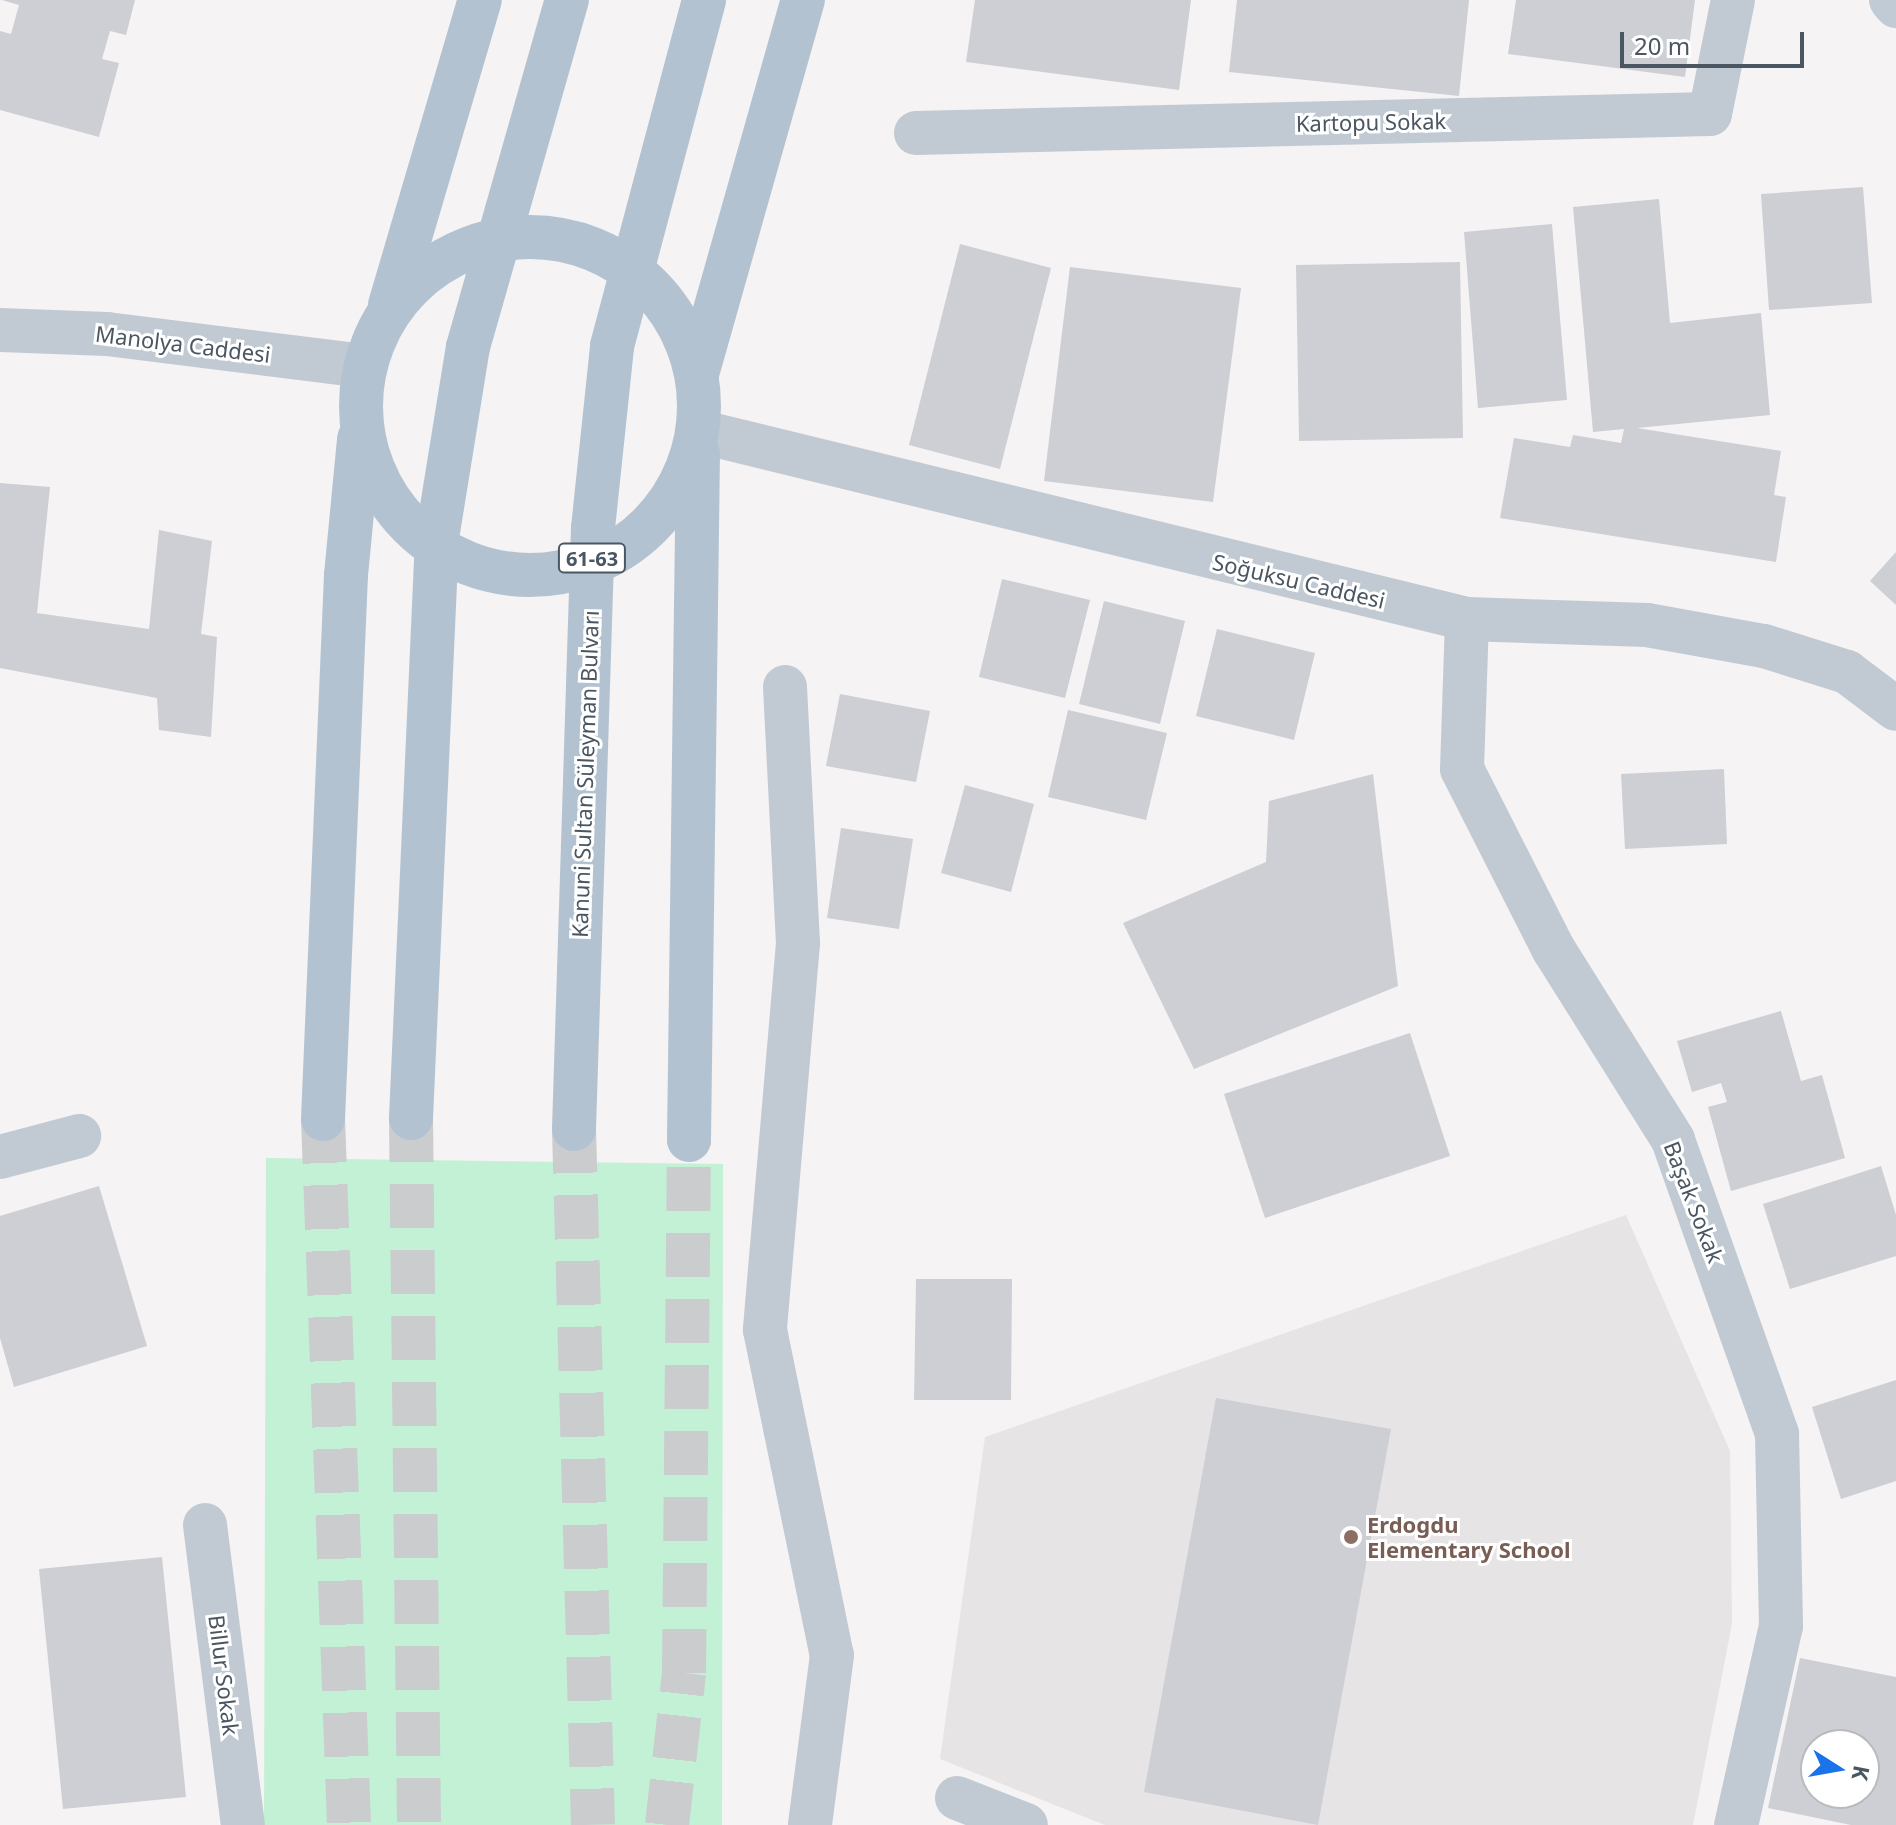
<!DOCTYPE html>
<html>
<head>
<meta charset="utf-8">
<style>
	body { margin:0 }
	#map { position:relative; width:1896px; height:1825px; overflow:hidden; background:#f5f3f3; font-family:"Noto Sans",sans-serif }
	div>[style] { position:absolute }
	.education>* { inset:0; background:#e6e4e5 }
	.green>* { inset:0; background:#c3f1d5 }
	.building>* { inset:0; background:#cdcfd5 }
	.secondary-tunnel>* { height:44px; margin-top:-22px; transform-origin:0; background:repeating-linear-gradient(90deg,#caccce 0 44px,transparent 0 66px) }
	.primary-tunnel>* { height:44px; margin-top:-22px; transform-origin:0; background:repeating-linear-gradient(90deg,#caccce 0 44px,transparent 0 66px) }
	.minor>* { height:44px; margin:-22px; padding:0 22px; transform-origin:22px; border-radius:22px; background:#c1cad2 }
	.tertiary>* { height:44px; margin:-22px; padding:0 22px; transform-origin:22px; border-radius:22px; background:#c1cad2 }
	.secondary>* { height:44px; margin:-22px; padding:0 22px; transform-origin:22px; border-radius:22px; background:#c1cbd6 }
	.primary>* { height:44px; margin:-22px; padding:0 22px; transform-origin:22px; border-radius:22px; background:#b3c2d1 }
	.primary>.ring { margin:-22px; padding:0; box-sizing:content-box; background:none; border:44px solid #b3c2d1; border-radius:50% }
	.primary-bridge>* { height:44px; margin:-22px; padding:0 22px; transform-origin:22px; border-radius:22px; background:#b3c2d1 }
	.dots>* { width:22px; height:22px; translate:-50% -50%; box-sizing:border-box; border:4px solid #fff; border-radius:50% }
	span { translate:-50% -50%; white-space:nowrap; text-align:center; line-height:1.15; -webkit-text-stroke:6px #fff; paint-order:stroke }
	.shield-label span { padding:2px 6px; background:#fff; border:2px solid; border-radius:6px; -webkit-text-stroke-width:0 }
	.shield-label { font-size:20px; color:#4a5661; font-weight:700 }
	.street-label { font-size:22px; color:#4a5661 }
	.education-label { font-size:22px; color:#785e54; font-weight:700 }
	.left { translate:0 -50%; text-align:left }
	.north { position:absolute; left:1800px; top:1729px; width:80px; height:80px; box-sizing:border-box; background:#fff; border:2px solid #b7bbc0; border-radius:50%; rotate:101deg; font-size:22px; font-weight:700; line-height:32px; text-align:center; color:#4a5661 }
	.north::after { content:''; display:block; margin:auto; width:28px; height:36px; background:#1a73e8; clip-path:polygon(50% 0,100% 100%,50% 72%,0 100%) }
	.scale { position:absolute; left:1620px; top:32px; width:184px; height:36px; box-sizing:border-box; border:4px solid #4a5661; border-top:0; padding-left:10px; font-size:24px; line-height:28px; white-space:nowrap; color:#4a5661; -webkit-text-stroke:6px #fff; paint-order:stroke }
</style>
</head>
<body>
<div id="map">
	<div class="education">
		<i style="clip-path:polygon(1626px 1215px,1730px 1451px,1732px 1624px,1693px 1825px,1105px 1825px,940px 1759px,985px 1437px)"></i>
	</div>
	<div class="green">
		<i style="clip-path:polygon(266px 1158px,723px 1164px,722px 1825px,264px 1825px)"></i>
	</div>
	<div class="building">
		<i style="clip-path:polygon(2px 0,135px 0,126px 35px,110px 31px,102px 59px,119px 63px,99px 137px,0 110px,0 31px,11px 34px,19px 5px)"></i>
		<i style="clip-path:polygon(975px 0,1191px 0,1179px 90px,966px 62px)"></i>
		<i style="clip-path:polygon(1237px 0,1469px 0,1459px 96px,1229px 72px)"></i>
		<i style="clip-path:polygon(1516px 0,1695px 0,1685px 77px,1508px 54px)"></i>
		<i style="clip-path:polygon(1863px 187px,1872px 303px,1769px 310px,1761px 194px)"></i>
		<i style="clip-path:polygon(1659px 199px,1670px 323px,1761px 313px,1770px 415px,1637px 428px,1781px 451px,1774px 495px,1786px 497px,1776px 562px,1500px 518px,1514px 438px,1570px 447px,1573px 435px,1621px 443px,1624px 429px,1593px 432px,1573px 207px)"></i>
		<i style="clip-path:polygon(1552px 224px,1567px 400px,1478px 408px,1464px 232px)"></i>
		<i style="clip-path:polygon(960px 244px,1051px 268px,1000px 469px,909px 445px)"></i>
		<i style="clip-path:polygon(1460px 262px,1463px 438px,1299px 441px,1296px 265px)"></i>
		<i style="clip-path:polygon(1070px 267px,1241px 288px,1213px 502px,1044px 481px)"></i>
		<i style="clip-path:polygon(0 483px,50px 487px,37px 613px,149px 629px,159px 530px,212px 541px,201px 634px,217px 637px,211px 737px,159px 730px,157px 698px,0 668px)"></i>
		<i style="clip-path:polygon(1896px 552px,1896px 605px,1870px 581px)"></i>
		<i style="clip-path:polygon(1002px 579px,1090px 600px,1065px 698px,979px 677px)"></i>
		<i style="clip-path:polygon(1104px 601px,1185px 621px,1160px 724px,1079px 704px)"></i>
		<i style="clip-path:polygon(1217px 629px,1315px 653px,1294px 740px,1196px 716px)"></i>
		<i style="clip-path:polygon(840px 694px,930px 711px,916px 782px,826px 766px)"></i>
		<i style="clip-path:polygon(1068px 710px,1167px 733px,1146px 820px,1048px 797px)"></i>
		<i style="clip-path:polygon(1724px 769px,1727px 844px,1625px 849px,1621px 774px)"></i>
		<i style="clip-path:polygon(1373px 774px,1398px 986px,1194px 1069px,1123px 923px,1266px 862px,1269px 801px)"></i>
		<i style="clip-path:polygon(965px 785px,1034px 804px,1011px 892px,941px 873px)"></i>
		<i style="clip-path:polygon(841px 828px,913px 839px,899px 929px,827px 918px)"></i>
		<i style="clip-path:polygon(1781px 1011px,1801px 1081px,1822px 1075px,1845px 1158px,1731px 1191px,1708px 1107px,1727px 1102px,1721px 1083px,1692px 1092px,1677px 1041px)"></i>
		<i style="clip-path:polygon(1410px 1033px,1450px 1156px,1265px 1218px,1224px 1094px)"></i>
		<i style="clip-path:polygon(1881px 1166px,1896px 1215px,1896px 1256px,1790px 1289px,1763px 1204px)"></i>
		<i style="clip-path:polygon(99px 1186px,147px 1346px,14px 1387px,0 1338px,0 1216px)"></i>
		<i style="clip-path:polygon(916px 1279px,1012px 1279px,1011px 1400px,914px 1400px)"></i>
		<i style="clip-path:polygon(1896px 1380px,1896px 1481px,1841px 1499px,1812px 1407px)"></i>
		<i style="clip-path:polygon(1216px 1398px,1391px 1429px,1318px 1825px,1144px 1792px)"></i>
		<i style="clip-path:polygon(162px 1557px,186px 1797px,63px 1809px,39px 1569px)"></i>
		<i style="clip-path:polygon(evenodd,1800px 1658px,1896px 1677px,1896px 1825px,1851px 1825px,1768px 1808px,1800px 1658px,1816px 1745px,1864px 1745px,1864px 1793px,1816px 1793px,1816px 1745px)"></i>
	</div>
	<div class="secondary-tunnel">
		<i style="left:323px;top:1119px;width:706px;rotate:87.89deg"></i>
		<i style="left:667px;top:1825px;width:153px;rotate:-83.6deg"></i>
		<i style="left:684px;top:1673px;width:533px;rotate:-89.46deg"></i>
	</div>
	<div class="primary-tunnel">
		<i style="left:411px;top:1118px;width:707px;rotate:89.35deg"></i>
		<i style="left:574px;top:1129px;width:696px;rotate:88.44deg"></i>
	</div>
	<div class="minor">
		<i style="left:916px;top:133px;width:794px;rotate:-1.37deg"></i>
		<i style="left:1710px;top:114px;width:116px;rotate:-78.6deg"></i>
		<i style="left:1467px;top:619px;width:150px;rotate:91.9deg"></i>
		<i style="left:1462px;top:769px;width:203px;rotate:63.1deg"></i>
		<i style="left:1554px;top:950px;width:224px;rotate:57.9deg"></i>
		<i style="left:1673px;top:1140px;width:312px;rotate:70.5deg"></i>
		<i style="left:1777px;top:1434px;width:192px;rotate:88.8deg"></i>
		<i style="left:1781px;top:1626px;width:204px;rotate:102.7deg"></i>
		<i style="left:785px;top:687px;width:256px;rotate:87.1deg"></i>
		<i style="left:798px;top:943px;width:388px;rotate:94.9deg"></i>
		<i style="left:765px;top:1330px;width:332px;rotate:78.4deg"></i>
		<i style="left:832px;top:1655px;width:171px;rotate:97.4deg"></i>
		<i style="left:0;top:1157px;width:82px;rotate:-14.9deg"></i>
		<i style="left:205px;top:1525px;width:302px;rotate:82.8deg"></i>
		<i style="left:957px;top:1798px;width:74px;rotate:21.4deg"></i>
	</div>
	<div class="tertiary">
		<i style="left:0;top:330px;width:107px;rotate:2.1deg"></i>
		<i style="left:107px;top:334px;width:260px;rotate:7.1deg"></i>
		<i style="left:698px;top:431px;width:792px;rotate:13.74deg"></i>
		<i style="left:1467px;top:619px;width:180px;rotate:1.9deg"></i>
		<i style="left:1647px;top:625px;width:119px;rotate:10.2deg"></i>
		<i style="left:1764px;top:646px;width:87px;rotate:17.4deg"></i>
		<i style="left:1847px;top:672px;width:61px;rotate:37.1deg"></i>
	</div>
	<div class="secondary">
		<i style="left:1891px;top:0;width:8px;rotate:50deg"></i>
	</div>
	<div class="primary">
		<i class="ring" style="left:361px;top:237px;width:294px;height:294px"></i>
		<i style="left:390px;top:305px;width:318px;rotate:-73.6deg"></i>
		<i style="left:697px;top:374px;width:389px;rotate:-74.2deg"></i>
		<i style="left:323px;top:1119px;width:544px;rotate:-87.58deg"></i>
		<i style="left:346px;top:575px;width:137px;rotate:-84.5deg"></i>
		<i style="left:689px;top:1140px;width:686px;rotate:-89.25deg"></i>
	</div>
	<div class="primary-bridge">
		<i style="left:411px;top:1118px;width:581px;rotate:-87.43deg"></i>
		<i style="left:437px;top:538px;width:193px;rotate:-80.8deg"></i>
		<i style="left:468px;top:347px;width:361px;rotate:-74.1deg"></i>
		<i style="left:574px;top:1129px;width:601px;rotate:-88.19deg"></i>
		<i style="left:593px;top:528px;width:183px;rotate:-84deg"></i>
		<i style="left:612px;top:346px;width:358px;rotate:-75.1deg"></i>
	</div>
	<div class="dots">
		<i style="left:1351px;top:1537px;background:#8d6e63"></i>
	</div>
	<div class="shield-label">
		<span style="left:592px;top:558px">61-63</span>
	</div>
	<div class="street-label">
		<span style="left:1371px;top:122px;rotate:-1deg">Kartopu Sokak</span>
		<span style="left:183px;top:344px;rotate:7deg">Manolya Caddesi</span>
		<span style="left:1299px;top:581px;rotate:13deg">Soğuksu Caddesi</span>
		<span style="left:585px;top:774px;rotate:-88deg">Kanuni Sultan Süleyman Bulvarı</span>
		<span style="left:1694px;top:1202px;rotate:69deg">Başak Sokak</span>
		<span style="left:224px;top:1675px;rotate:83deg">Billur Sokak</span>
	</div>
	<div class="education-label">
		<span class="left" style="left:1367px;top:1537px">Erdogdu<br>Elementary School</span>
	</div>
	<div class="north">K</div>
	<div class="scale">20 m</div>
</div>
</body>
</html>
